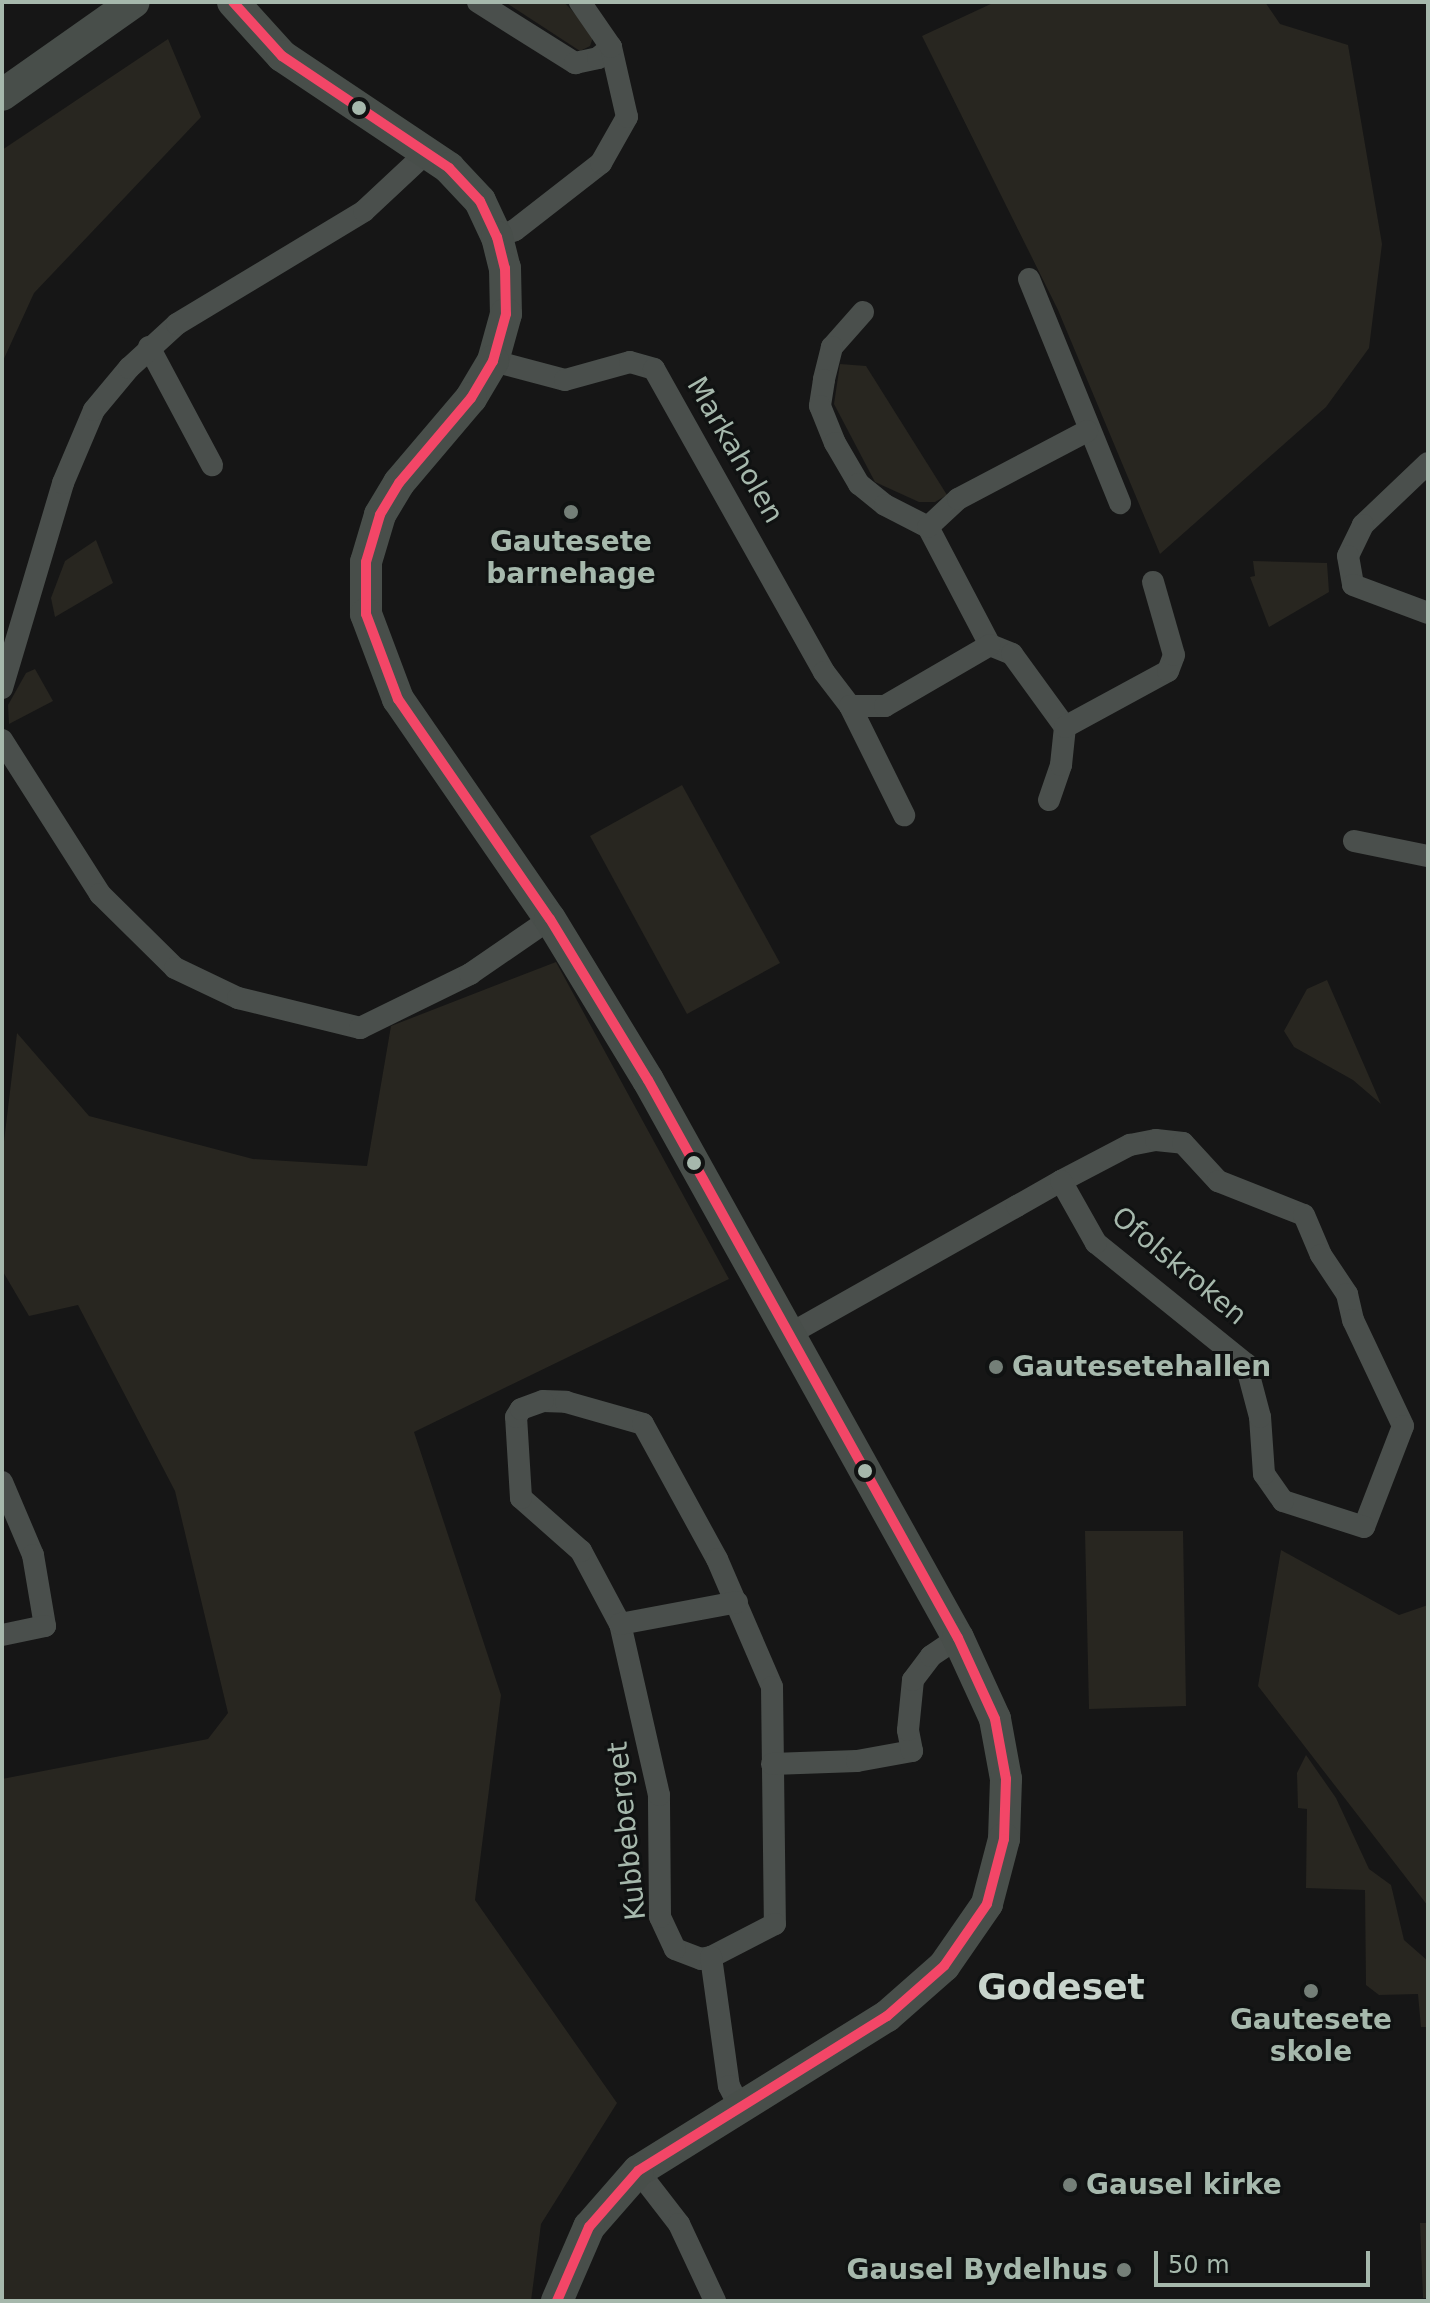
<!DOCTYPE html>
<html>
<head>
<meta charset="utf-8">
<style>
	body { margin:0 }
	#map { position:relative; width:1430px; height:2303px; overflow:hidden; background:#161616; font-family:"DejaVu Sans",sans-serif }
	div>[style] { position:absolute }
	.green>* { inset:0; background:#282620 }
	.street>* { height:22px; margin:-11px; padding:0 11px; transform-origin:11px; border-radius:11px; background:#4a4f4c }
	.secondary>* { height:32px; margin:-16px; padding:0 16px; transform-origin:16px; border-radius:16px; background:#484e4a }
	.bus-1>* { height:10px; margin:-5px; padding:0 5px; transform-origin:5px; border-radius:5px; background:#f34667 }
	.dots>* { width:22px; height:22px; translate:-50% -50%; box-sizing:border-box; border:4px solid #101212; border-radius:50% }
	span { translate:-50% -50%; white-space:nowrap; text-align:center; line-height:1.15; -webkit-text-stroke:6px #101212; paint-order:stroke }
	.street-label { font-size:28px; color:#a6b8ac }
	.poi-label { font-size:28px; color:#a6b8ac; font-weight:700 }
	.left { translate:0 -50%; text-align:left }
	.right { translate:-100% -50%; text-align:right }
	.district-label { font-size:36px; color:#c8d4cc; font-weight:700 }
	.frame { position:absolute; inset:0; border:4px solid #a6b8ac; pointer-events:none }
	.scale { position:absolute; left:1154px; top:2251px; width:216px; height:36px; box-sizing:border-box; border:4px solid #a6b8ac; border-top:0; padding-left:10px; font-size:24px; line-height:28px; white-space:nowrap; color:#a6b8ac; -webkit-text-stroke:6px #101212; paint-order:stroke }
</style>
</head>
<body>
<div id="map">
	<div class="green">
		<i style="clip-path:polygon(505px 2px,564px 2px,594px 34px,590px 46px,580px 51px)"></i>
		<i style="clip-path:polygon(995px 2px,1265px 2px,1280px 24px,1348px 45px,1382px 244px,1369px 348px,1326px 407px,1160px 554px,1058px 310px,922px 36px)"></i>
		<i style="clip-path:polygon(168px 39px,201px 117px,34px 293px,2px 363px,2px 150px)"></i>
		<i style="clip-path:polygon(840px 364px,866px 366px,947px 495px,935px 502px,919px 502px,875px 482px,834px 404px)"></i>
		<i style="clip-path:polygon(96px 540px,113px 583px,55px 617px,51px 598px,65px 561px)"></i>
		<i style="clip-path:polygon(1253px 561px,1327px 563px,1329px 592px,1269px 627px,1250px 577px,1255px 576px)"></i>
		<i style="clip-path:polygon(35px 669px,53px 701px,9px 724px,8px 705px,26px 673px)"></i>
		<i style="clip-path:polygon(682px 785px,780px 963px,687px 1014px,590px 836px)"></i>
		<i style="clip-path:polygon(556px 962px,729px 1279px,414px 1432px,501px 1695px,475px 1900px,617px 2103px,541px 2224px,531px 2301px,2px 2301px,2px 1779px,208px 1739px,228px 1713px,175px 1491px,78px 1305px,29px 1316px,2px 1270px,2px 1158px,17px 1033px,89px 1116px,253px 1159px,367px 1166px,391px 1026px)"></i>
		<i style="clip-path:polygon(1327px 980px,1381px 1104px,1353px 1080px,1294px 1047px,1284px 1031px,1307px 989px)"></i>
		<i style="clip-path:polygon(1085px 1531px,1183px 1531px,1186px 1706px,1089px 1709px)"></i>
		<i style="clip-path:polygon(1281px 1550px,1399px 1615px,1428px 1605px,1428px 1906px,1258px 1686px)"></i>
		<i style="clip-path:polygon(1306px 1755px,1336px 1798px,1369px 1869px,1391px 1885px,1404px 1940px,1428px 1961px,1428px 2027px,1421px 2027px,1418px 1994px,1379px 1995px,1366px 1985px,1365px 1890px,1306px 1888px,1307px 1809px,1298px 1808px,1297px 1773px)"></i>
		<i style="clip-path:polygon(1428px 2129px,1428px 2298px,1423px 2298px,1420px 2223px,1426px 2223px)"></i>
	</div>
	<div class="street">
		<i style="left:478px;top:2px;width:115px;rotate:32.2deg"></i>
		<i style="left:575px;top:63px;width:24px;rotate:-12deg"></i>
		<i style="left:598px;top:58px;width:17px;rotate:-40deg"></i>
		<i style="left:497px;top:237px;width:19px;rotate:-21deg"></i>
		<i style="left:515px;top:230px;width:109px;rotate:-37.9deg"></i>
		<i style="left:601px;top:163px;width:53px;rotate:-60.5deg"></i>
		<i style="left:627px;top:117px;width:72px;rotate:-102.9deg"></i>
		<i style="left:611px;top:47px;width:55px;rotate:-124.6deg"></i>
		<i style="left:1029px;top:279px;width:242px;rotate:67.9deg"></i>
		<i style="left:863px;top:312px;width:47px;rotate:131.5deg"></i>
		<i style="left:832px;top:347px;width:34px;rotate:104deg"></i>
		<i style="left:824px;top:380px;width:26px;rotate:99deg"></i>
		<i style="left:820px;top:406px;width:40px;rotate:68deg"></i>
		<i style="left:835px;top:443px;width:48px;rotate:59.7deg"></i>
		<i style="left:859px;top:484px;width:33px;rotate:39deg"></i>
		<i style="left:885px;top:505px;width:48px;rotate:27.1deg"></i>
		<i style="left:928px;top:527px;width:133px;rotate:62.3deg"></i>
		<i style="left:990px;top:645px;width:24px;rotate:22deg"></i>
		<i style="left:1012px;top:654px;width:90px;rotate:54deg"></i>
		<i style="left:149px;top:347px;width:134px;rotate:61.9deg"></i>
		<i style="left:493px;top:361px;width:74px;rotate:14.8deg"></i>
		<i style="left:565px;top:380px;width:67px;rotate:-15.5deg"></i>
		<i style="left:630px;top:362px;width:25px;rotate:16deg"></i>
		<i style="left:654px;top:369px;width:347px;rotate:60.7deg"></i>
		<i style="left:824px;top:672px;width:43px;rotate:52.6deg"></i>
		<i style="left:850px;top:706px;width:122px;rotate:63.6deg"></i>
		<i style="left:1428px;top:463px;width:90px;rotate:136.4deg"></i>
		<i style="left:1363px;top:525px;width:34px;rotate:116deg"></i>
		<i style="left:1348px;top:556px;width:29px;rotate:80deg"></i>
		<i style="left:1353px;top:585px;width:80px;rotate:20.5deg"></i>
		<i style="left:928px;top:527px;width:41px;rotate:-43deg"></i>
		<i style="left:958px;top:499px;width:146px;rotate:-27.8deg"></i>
		<i style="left:2px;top:688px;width:214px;rotate:-73.4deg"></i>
		<i style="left:63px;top:483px;width:79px;rotate:-67deg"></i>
		<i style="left:94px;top:410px;width:55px;rotate:-50.2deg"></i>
		<i style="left:129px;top:368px;width:65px;rotate:-42.5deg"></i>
		<i style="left:177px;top:324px;width:218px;rotate:-31.1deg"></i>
		<i style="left:364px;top:211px;width:85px;rotate:-43.1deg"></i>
		<i style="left:850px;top:706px;width:35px"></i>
		<i style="left:885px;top:706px;width:121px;rotate:-30.2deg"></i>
		<i style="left:2px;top:740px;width:183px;rotate:57.5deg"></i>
		<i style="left:100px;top:894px;width:105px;rotate:44.6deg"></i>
		<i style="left:175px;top:968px;width:70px;rotate:25.5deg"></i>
		<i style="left:238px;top:998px;width:126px;rotate:13.8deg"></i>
		<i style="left:360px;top:1028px;width:123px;rotate:-26.1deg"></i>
		<i style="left:470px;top:974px;width:97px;rotate:-34.5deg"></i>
		<i style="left:1049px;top:800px;width:37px;rotate:-71deg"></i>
		<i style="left:1061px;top:765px;width:38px;rotate:-84deg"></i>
		<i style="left:1065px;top:727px;width:117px;rotate:-28.5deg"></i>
		<i style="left:1168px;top:671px;width:17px;rotate:-69deg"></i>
		<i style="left:1174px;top:655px;width:76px;rotate:-106deg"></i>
		<i style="left:1354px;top:841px;width:76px;rotate:11.5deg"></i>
		<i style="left:788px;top:1335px;width:263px;rotate:-29.4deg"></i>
		<i style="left:1017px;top:1206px;width:51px;rotate:-29.6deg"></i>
		<i style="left:1061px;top:1181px;width:78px;rotate:-27.6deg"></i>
		<i style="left:1130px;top:1145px;width:26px;rotate:-11deg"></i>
		<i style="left:1156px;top:1140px;width:27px;rotate:6deg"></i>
		<i style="left:1183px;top:1143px;width:52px;rotate:47.4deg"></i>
		<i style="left:1218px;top:1181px;width:92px;rotate:21.6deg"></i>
		<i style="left:1304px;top:1215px;width:43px;rotate:67deg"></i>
		<i style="left:1321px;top:1255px;width:47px;rotate:56.3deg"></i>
		<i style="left:1347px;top:1294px;width:27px;rotate:77deg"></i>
		<i style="left:1353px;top:1320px;width:117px;rotate:64.7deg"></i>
		<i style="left:1403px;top:1426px;width:108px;rotate:111.1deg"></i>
		<i style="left:1364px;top:1527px;width:85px;rotate:-162.2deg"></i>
		<i style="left:1283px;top:1501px;width:33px;rotate:-125deg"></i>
		<i style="left:1264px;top:1474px;width:57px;rotate:-94deg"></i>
		<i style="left:1260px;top:1417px;width:55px;rotate:-104.8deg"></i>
		<i style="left:1246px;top:1364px;width:193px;rotate:-141.1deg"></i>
		<i style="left:1096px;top:1243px;width:71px;rotate:-119.4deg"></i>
		<i style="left:543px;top:1401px;width:23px;rotate:2deg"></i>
		<i style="left:566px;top:1402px;width:80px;rotate:15.9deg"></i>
		<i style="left:643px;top:1424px;width:154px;rotate:61.3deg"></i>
		<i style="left:717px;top:1559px;width:139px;rotate:66.7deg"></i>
		<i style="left:772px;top:1687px;width:237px;rotate:89.3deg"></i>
		<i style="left:775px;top:1924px;width:72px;rotate:152.7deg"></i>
		<i style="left:711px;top:1957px;width:10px;rotate:169deg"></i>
		<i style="left:701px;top:1959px;width:28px;rotate:-159deg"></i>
		<i style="left:675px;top:1949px;width:35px;rotate:-115deg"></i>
		<i style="left:660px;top:1917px;width:122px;rotate:-90.5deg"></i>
		<i style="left:659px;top:1795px;width:175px;rotate:-102.8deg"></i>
		<i style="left:620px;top:1624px;width:83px;rotate:-118.1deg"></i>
		<i style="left:581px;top:1551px;width:80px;rotate:-138.5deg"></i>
		<i style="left:521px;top:1498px;width:81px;rotate:-93.5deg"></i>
		<i style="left:516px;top:1417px;width:9px;rotate:-58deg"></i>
		<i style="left:521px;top:1409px;width:23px;rotate:-20deg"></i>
		<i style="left:2px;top:1482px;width:79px;rotate:67deg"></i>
		<i style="left:33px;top:1555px;width:72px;rotate:80.4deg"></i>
		<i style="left:45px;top:1626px;width:44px;rotate:168.2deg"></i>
		<i style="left:620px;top:1624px;width:119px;rotate:-10.6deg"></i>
		<i style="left:772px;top:1764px;width:85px;rotate:-2deg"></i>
		<i style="left:857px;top:1761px;width:56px;rotate:-10.3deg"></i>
		<i style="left:912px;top:1751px;width:21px;rotate:-101deg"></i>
		<i style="left:908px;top:1730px;width:50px;rotate:-84.3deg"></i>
		<i style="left:913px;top:1680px;width:30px;rotate:-53deg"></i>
		<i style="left:931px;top:1656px;width:32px;rotate:-34deg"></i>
		<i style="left:711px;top:1957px;width:130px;rotate:82.1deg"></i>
		<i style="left:729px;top:2086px;width:20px;rotate:63deg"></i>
		<i style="left:638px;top:2171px;width:67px;rotate:52.3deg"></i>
		<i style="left:679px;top:2224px;width:85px;rotate:64.9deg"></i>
	</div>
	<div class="secondary">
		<i style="left:233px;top:2px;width:73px;rotate:47.8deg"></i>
		<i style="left:282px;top:56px;width:201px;rotate:33.8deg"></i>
		<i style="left:449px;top:168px;width:45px;rotate:46.8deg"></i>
		<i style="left:480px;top:201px;width:40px;rotate:65deg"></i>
		<i style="left:497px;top:237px;width:32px;rotate:76deg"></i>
		<i style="left:505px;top:268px;width:46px;rotate:88.8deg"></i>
		<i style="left:506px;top:314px;width:49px;rotate:105.5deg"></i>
		<i style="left:493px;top:361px;width:43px;rotate:120.7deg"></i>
		<i style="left:471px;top:398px;width:111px;rotate:130.3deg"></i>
		<i style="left:399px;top:483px;width:37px;rotate:121deg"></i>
		<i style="left:380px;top:515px;width:49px;rotate:106.6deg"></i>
		<i style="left:366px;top:562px;width:52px;rotate:90deg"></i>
		<i style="left:366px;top:614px;width:91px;rotate:69.4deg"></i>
		<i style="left:398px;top:699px;width:267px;rotate:55.4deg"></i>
		<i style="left:550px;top:919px;width:188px;rotate:58.7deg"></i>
		<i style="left:648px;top:1080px;width:638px;rotate:60.95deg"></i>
		<i style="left:958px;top:1638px;width:89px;rotate:65.4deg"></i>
		<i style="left:995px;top:1719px;width:61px;rotate:79.6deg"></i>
		<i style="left:1006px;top:1779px;width:60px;rotate:91.9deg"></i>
		<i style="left:1004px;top:1839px;width:67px;rotate:104.7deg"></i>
		<i style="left:987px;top:1904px;width:75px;rotate:124.7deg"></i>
		<i style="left:944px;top:1966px;width:76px;rotate:138.7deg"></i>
		<i style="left:887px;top:2016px;width:293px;rotate:148.1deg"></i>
		<i style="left:638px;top:2171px;width:74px;rotate:131.2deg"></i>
		<i style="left:589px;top:2227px;width:81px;rotate:113.4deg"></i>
		<i style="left:2px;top:95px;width:161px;rotate:-35.2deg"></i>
	</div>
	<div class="bus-1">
		<i style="left:233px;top:2px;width:73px;rotate:47.8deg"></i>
		<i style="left:282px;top:56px;width:201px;rotate:33.8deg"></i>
		<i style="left:449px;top:168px;width:45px;rotate:46.8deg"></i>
		<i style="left:480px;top:201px;width:40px;rotate:65deg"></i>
		<i style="left:497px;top:237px;width:32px;rotate:76deg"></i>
		<i style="left:505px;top:268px;width:46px;rotate:88.8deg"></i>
		<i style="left:506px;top:314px;width:49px;rotate:105.5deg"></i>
		<i style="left:493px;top:361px;width:43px;rotate:120.7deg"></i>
		<i style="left:471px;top:398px;width:111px;rotate:130.3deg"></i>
		<i style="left:399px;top:483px;width:37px;rotate:121deg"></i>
		<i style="left:380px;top:515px;width:49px;rotate:106.6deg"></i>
		<i style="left:366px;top:562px;width:52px;rotate:90deg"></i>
		<i style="left:366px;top:614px;width:91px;rotate:69.4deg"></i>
		<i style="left:398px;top:699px;width:267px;rotate:55.4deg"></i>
		<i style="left:550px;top:919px;width:188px;rotate:58.7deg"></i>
		<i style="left:648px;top:1080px;width:638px;rotate:60.95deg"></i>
		<i style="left:958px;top:1638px;width:89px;rotate:65.4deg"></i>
		<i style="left:995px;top:1719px;width:61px;rotate:79.6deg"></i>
		<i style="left:1006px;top:1779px;width:60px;rotate:91.9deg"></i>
		<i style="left:1004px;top:1839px;width:67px;rotate:104.7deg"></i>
		<i style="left:987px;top:1904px;width:75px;rotate:124.7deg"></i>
		<i style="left:944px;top:1966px;width:76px;rotate:138.7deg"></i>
		<i style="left:887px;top:2016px;width:293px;rotate:148.1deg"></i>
		<i style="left:638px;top:2171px;width:74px;rotate:131.2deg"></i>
		<i style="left:589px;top:2227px;width:81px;rotate:113.4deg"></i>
	</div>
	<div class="dots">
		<i style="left:359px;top:108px;background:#a6b8ac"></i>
		<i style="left:571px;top:512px;background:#747f78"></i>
		<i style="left:694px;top:1163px;background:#a6b8ac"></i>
		<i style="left:996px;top:1367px;background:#747f78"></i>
		<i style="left:865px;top:1471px;background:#a6b8ac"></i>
		<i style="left:1311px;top:1991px;background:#747f78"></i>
		<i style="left:1070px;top:2185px;background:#747f78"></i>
		<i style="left:1124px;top:2270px;background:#747f78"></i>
	</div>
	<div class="street-label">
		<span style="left:735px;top:450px;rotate:60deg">Markaholen</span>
		<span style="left:1179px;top:1266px;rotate:40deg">Ofolskroken</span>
		<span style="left:627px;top:1831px;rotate:-96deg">Kubbeberget</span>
	</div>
	<div class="poi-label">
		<span style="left:571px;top:558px">Gautesete<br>barnehage</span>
		<span class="left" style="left:1012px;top:1367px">Gautesetehallen</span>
		<span style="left:1311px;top:2036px">Gautesete<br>skole</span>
		<span class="left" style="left:1086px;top:2185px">Gausel kirke</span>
		<span class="right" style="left:1108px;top:2270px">Gausel Bydelhus</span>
	</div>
	<div class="district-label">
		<span style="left:1061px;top:1987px">Godeset</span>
	</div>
	<div class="frame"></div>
	<div class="scale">50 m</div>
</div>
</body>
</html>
